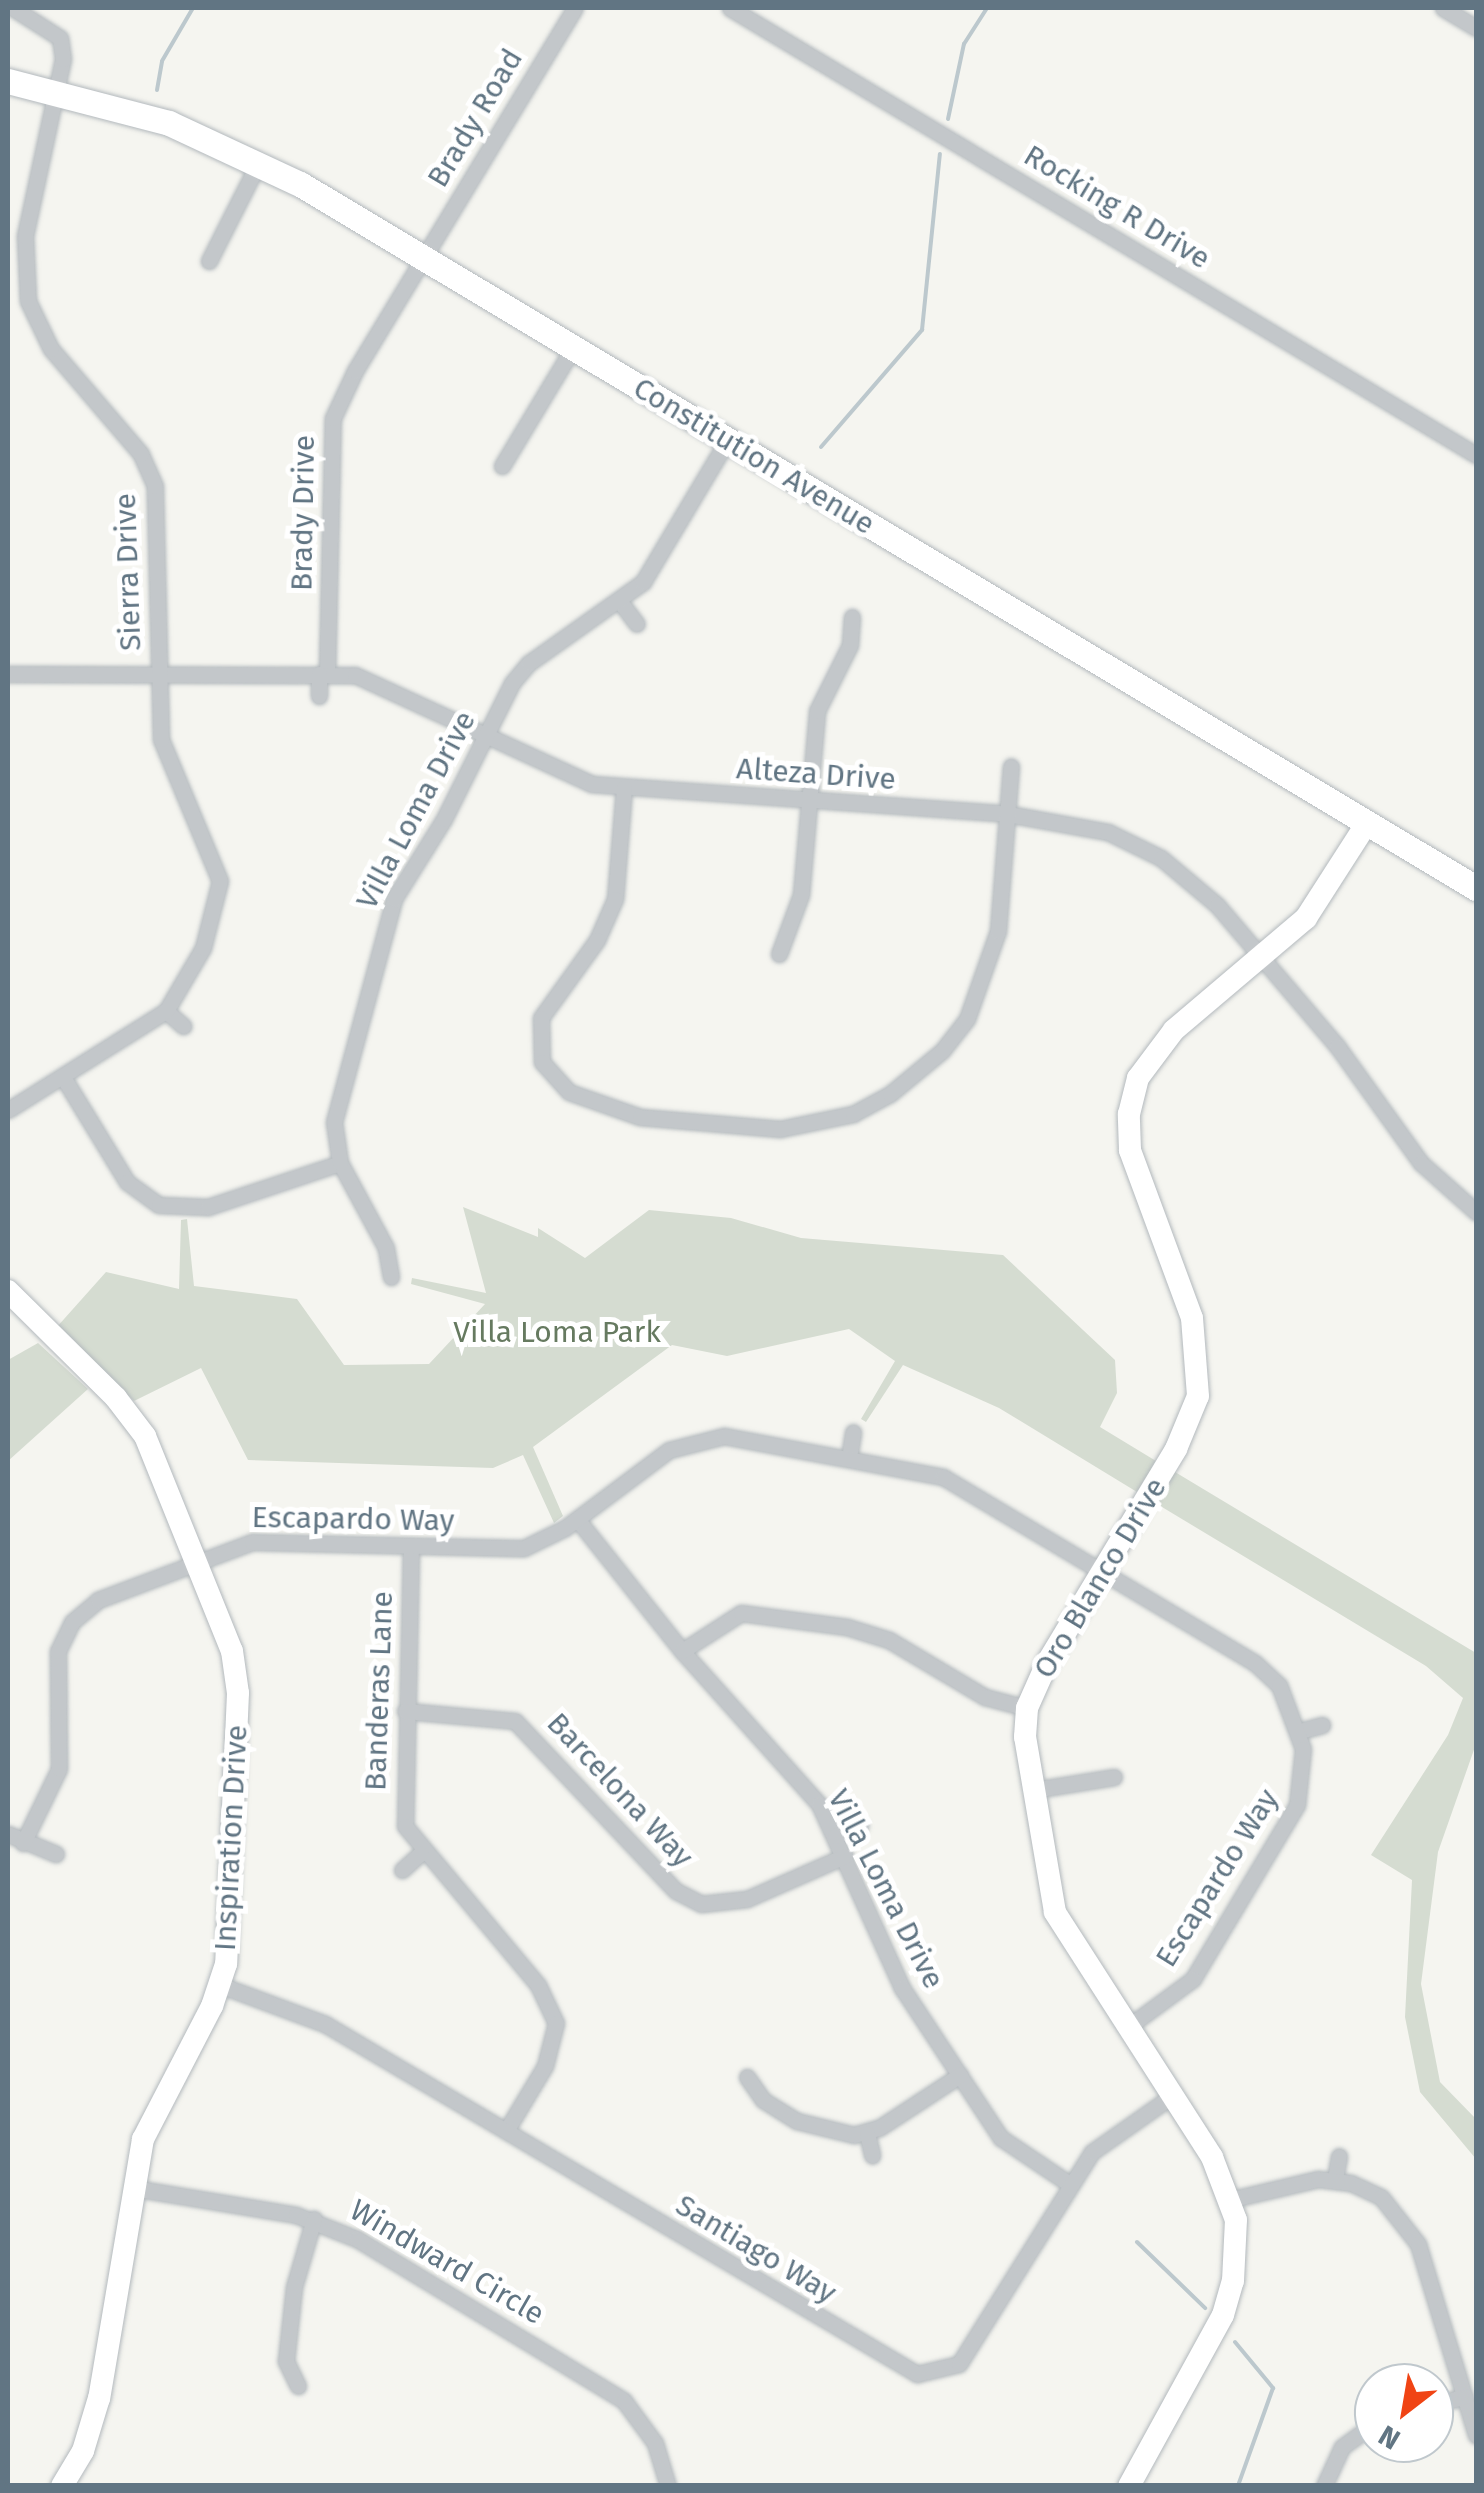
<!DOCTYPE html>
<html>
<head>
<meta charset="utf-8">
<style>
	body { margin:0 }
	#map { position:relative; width:1484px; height:2493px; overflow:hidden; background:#f5f5f0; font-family:"Fira Sans",sans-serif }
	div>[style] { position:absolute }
	.green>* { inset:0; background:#d5dcd1 }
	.stream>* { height:4px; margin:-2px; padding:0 2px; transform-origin:2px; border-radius:2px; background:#bcc8cd }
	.roads { filter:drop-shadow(0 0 2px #b3b9bd) drop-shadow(0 0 2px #b3b9bd) }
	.street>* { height:15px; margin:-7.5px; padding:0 7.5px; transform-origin:7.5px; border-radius:7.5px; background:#c3c7ca }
	.secondary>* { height:22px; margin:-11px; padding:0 11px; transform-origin:11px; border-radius:11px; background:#fff }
	.primary>* { height:25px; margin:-12.5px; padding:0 12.5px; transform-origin:12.5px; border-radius:12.5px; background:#fff }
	span { translate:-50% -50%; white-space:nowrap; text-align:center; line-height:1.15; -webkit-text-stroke:10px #fff; paint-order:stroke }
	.street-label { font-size:30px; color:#617583 }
	.park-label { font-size:30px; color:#667a60 }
	.frame { position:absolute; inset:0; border:10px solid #617583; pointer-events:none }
	.north { position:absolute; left:1354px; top:2363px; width:100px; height:100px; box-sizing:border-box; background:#fff; border:2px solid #c0c8cd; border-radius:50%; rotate:211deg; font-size:28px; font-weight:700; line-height:40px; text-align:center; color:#617583 }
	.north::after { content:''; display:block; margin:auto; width:35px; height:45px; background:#f04414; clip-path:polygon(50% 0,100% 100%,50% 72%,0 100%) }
</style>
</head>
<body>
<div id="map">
	<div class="green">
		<i style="clip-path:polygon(463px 1207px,538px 1237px,538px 1228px,585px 1258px,649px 1210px,731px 1218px,801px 1238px,1003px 1255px,1115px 1360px,1117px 1393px,1100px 1427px,1156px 1461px,1137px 1492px,999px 1408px,903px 1365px,866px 1422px,861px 1419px,895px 1361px,849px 1329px,727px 1356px,672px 1345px,533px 1447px,563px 1516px,554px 1523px,523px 1455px,493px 1468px,248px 1460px,201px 1368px,134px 1401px,56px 1328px,106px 1272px,179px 1289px,181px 1220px,187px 1219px,194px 1286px,297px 1299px,344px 1365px,429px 1364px,485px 1304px,411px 1284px,412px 1278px,486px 1293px)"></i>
		<i style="clip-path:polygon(38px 1343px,88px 1389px,8px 1461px,8px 1360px)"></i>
		<i style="clip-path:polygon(1175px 1472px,1476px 1653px,1476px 1744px,1438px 1852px,1421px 1984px,1440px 2082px,1476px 2119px,1476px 2159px,1420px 2092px,1405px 2017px,1412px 1880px,1371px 1855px,1448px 1735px,1463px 1698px,1426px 1666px,1157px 1504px)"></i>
	</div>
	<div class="stream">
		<i style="left:157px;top:90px;width:29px;rotate:-80deg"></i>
		<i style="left:162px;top:61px;width:61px;rotate:-59.7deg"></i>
		<i style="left:948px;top:119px;width:77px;rotate:-78deg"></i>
		<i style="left:964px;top:44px;width:43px;rotate:-57.4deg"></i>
		<i style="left:821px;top:447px;width:155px;rotate:-49.2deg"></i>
		<i style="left:922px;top:330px;width:177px;rotate:-84.2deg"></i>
		<i style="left:1137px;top:2242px;width:95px;rotate:44.1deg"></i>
		<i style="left:1235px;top:2342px;width:60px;rotate:50.4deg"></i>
		<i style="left:1273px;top:2388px;width:104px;rotate:109.7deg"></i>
	</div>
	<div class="roads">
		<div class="street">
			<i style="left:730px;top:8px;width:870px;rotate:30.93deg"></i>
			<i style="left:1443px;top:8px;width:39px;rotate:31deg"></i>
			<i style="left:209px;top:261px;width:111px;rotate:-63.2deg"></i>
			<i style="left:502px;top:466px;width:138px;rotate:-59deg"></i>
			<i style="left:621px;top:603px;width:26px;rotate:53deg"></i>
			<i style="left:327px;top:673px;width:255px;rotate:-88.7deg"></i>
			<i style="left:333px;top:418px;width:52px;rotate:-64.9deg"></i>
			<i style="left:355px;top:371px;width:424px;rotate:-58.8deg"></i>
			<i style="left:8px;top:674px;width:347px;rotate:0.2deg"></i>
			<i style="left:355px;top:675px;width:261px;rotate:24.7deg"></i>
			<i style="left:592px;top:784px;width:417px;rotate:4.1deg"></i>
			<i style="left:1008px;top:814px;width:102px;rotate:10.2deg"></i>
			<i style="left:1108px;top:832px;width:59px;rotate:26.1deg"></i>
			<i style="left:1161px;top:858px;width:73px;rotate:40deg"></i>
			<i style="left:1217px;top:905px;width:185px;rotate:49.6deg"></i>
			<i style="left:1337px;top:1046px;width:144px;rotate:54.3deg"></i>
			<i style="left:1421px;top:1163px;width:74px;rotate:41.7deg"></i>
			<i style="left:319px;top:696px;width:22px;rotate:-90deg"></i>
			<i style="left:624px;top:788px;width:111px;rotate:94.6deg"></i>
			<i style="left:615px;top:899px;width:45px;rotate:113.7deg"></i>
			<i style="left:597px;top:940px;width:96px;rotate:125.7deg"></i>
			<i style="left:541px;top:1018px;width:44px;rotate:88.7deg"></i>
			<i style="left:542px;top:1062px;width:40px;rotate:48deg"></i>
			<i style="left:569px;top:1092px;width:75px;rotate:19.4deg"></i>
			<i style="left:640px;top:1117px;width:141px;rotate:4.9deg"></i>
			<i style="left:780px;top:1129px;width:75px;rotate:-11.6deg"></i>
			<i style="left:853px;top:1114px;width:42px;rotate:-28.4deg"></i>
			<i style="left:890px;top:1094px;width:67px;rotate:-39.6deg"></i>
			<i style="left:942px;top:1051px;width:41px;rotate:-52deg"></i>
			<i style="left:967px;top:1019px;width:93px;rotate:-70.6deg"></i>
			<i style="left:998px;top:931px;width:165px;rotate:-85.5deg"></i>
			<i style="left:779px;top:954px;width:63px;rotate:-69.6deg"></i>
			<i style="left:801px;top:895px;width:185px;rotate:-85deg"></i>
			<i style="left:817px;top:711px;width:74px;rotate:-63.4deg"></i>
			<i style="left:850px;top:645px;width:28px;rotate:-86deg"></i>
			<i style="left:166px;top:1011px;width:23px;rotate:41deg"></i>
			<i style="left:63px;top:1077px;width:123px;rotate:58.6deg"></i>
			<i style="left:127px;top:1182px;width:39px;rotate:36deg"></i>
			<i style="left:159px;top:1205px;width:49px;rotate:2.3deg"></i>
			<i style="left:208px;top:1207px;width:139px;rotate:-18.4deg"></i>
			<i style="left:8px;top:1110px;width:186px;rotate:-32.1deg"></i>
			<i style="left:166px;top:1011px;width:73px;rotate:-59.6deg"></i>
			<i style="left:203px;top:948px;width:69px;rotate:-75.8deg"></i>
			<i style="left:220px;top:881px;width:154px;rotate:-112.6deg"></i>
			<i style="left:161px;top:739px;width:253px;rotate:-91.4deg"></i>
			<i style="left:155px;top:486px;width:35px;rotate:-114deg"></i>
			<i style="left:141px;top:454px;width:138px;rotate:-130.6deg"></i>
			<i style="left:51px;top:349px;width:53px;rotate:-115.6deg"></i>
			<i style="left:28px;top:301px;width:65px;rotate:-92.6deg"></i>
			<i style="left:25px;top:236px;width:181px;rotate:-77.9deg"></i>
			<i style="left:63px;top:59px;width:21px;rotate:-98deg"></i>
			<i style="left:60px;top:38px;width:56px;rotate:-147.4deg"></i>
			<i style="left:391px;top:1277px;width:29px;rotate:-100deg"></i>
			<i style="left:386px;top:1248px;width:97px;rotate:-118.4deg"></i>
			<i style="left:340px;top:1163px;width:41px;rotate:-98.3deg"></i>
			<i style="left:334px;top:1122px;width:231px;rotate:-74.9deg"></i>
			<i style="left:394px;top:899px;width:94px;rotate:-58deg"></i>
			<i style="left:444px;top:819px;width:152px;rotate:-63.4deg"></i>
			<i style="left:512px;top:683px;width:26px;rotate:-50deg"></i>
			<i style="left:529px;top:663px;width:140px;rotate:-35.4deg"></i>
			<i style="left:643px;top:582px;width:164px;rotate:-59.2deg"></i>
			<i style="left:849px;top:1458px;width:26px;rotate:-81deg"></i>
			<i style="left:577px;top:1519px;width:169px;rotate:51.5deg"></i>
			<i style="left:682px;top:1651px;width:205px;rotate:48.2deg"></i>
			<i style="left:819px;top:1804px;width:202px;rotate:65.7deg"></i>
			<i style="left:902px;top:1988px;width:180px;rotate:56.6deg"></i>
			<i style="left:1001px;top:2138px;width:84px;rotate:33.9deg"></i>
			<i style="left:411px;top:1547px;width:279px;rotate:91.2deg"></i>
			<i style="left:405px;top:1826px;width:207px;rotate:50.1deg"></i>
			<i style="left:538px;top:1985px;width:42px;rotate:64.7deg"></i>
			<i style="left:556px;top:2023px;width:44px;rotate:104.3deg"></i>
			<i style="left:545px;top:2066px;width:76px;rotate:121deg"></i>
			<i style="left:682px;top:1651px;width:70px;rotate:-32.8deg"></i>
			<i style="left:741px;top:1613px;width:107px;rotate:7.5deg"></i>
			<i style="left:847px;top:1627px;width:44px;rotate:17.2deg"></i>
			<i style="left:889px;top:1640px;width:112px;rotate:30.7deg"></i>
			<i style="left:985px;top:1697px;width:43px;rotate:14.7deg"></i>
			<i style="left:405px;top:1711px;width:110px;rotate:5.2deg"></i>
			<i style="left:515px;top:1721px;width:234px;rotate:46.6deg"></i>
			<i style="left:676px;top:1891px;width:28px;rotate:27deg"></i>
			<i style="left:701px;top:1904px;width:46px;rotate:-6.2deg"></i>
			<i style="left:747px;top:1899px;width:107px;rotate:-23.7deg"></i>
			<i style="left:1300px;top:1731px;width:23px;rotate:-15deg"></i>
			<i style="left:1034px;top:1790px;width:81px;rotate:-9.2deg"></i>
			<i style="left:8px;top:1834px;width:52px;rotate:22.6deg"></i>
			<i style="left:835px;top:1836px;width:27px;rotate:-22deg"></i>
			<i style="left:23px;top:1843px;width:82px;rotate:-64.1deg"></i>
			<i style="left:59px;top:1769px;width:118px;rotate:-90.5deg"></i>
			<i style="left:58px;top:1651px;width:32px;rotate:-64deg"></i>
			<i style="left:72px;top:1622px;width:34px;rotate:-40deg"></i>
			<i style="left:98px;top:1600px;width:165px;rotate:-20.6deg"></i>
			<i style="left:252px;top:1542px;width:272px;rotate:1.3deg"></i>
			<i style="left:524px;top:1548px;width:46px;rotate:-26deg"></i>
			<i style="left:565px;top:1528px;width:130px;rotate:-36.9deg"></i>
			<i style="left:669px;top:1450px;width:57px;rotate:-14.3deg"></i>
			<i style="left:724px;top:1436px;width:223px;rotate:10.6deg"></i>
			<i style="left:943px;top:1477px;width:363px;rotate:30.8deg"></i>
			<i style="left:1255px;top:1663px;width:33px;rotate:43deg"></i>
			<i style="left:1279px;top:1685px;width:68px;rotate:69.4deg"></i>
			<i style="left:1303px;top:1749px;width:56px;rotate:96.1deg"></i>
			<i style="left:1297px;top:1805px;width:203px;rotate:120.9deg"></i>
			<i style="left:1193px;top:1979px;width:81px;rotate:143.6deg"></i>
			<i style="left:402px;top:1870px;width:25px;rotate:-42deg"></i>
			<i style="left:220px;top:1985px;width:112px;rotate:20.4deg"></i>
			<i style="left:325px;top:2024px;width:688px;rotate:30.59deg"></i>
			<i style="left:917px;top:2374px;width:43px;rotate:-13.4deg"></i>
			<i style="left:959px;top:2364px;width:250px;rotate:-57.9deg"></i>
			<i style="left:1092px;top:2152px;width:99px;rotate:-35.1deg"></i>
			<i style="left:747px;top:2077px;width:28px;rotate:55deg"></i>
			<i style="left:763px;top:2100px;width:40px;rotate:32deg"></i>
			<i style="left:797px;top:2121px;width:59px;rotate:13.8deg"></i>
			<i style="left:854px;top:2135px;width:26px;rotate:-16deg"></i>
			<i style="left:879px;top:2128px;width:97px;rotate:-33.2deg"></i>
			<i style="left:867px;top:2133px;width:23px;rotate:77deg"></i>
			<i style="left:1335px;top:2179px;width:23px;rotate:-80deg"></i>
			<i style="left:133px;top:2188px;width:165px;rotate:9.4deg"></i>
			<i style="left:296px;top:2215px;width:66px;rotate:21.5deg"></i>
			<i style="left:357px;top:2239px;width:312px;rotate:31.2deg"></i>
			<i style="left:624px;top:2401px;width:52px;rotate:53.6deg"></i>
			<i style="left:655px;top:2443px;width:45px;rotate:73.2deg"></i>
			<i style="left:1233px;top:2199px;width:87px;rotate:-13.2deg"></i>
			<i style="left:1318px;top:2179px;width:33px;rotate:7deg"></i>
			<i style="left:1351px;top:2183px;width:33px;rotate:25deg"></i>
			<i style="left:1381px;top:2197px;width:60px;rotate:51.8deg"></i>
			<i style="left:1418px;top:2244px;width:200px;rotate:73.1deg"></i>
			<i style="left:298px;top:2386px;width:28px;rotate:-116deg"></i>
			<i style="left:286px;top:2361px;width:74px;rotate:-83.8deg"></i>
			<i style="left:294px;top:2287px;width:71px;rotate:-73.6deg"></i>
			<i style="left:1434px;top:2405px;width:32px;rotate:-16deg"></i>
			<i style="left:1324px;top:2486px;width:43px;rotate:-65.2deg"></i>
			<i style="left:1342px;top:2447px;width:39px;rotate:-36deg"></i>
		</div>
		<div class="secondary">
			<i style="left:8px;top:1291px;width:152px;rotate:44.7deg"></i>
			<i style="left:116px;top:1398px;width:48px;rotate:52.7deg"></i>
			<i style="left:145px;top:1436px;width:232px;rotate:68deg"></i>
			<i style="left:232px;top:1651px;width:42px;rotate:81.9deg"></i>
			<i style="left:238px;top:1693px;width:271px;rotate:92.5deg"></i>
			<i style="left:226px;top:1964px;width:44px;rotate:108.4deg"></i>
			<i style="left:212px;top:2006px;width:150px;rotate:117.4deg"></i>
			<i style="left:143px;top:2139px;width:263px;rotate:99.6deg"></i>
			<i style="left:99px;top:2398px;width:55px;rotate:106.8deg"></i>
			<i style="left:83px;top:2451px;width:41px;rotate:121deg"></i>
			<i style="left:1129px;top:2486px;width:195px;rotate:-61.2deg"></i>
			<i style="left:1223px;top:2315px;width:35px;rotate:-74deg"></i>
			<i style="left:1233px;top:2281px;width:61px;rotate:-87.2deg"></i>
			<i style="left:1236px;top:2220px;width:67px;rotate:-110.9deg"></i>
			<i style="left:1212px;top:2157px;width:291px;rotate:-122.7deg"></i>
			<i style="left:1055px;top:1912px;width:178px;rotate:-99.7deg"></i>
			<i style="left:1025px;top:1737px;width:29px;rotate:-86deg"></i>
			<i style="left:1027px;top:1708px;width:49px;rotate:-66deg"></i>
			<i style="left:1047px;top:1663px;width:250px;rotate:-58.9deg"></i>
			<i style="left:1176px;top:1449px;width:57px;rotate:-67.5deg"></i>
			<i style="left:1198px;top:1396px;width:78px;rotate:-94.4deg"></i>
			<i style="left:1192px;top:1318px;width:179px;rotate:-110.3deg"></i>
			<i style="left:1130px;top:1150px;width:36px;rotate:-92deg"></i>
			<i style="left:1129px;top:1114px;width:37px;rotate:-76deg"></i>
			<i style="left:1138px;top:1078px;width:60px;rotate:-53.1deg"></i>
			<i style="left:1174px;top:1030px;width:173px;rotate:-40.3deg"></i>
			<i style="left:1306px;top:918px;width:113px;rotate:-57.3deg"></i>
		</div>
		<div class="primary">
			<i style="left:8px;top:81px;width:166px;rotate:14.6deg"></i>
			<i style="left:169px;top:123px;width:145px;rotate:25deg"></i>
			<i style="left:300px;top:184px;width:1371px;rotate:30.91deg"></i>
		</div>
	</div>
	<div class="street-label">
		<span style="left:475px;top:118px;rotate:-59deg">Brady Road</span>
		<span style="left:1117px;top:207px;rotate:31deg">Rocking R Drive</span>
		<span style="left:754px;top:456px;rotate:31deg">Constitution Avenue</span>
		<span style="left:303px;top:513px;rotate:-89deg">Brady Drive</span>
		<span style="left:128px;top:572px;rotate:-92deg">Sierra Drive</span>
		<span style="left:816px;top:774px;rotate:4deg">Alteza Drive</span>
		<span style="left:416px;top:810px;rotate:-62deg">Villa Loma Drive</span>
		<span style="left:353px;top:1519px;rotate:1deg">Escapardo Way</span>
		<span style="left:1100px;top:1578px;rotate:-59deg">Oro Blanco Drive</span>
		<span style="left:379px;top:1691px;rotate:-88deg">Banderas Lane</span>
		<span style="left:620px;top:1790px;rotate:47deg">Barcelona Way</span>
		<span style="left:231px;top:1838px;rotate:-87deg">Inspiration Drive</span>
		<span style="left:1217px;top:1878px;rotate:-58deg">Escapardo Way</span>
		<span style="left:886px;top:1889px;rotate:63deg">Villa Loma Drive</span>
		<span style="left:756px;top:2249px;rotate:31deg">Santiago Way</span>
		<span style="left:447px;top:2262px;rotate:30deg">Windward Circle</span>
	</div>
	<div class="park-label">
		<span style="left:557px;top:1332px">Villa Loma Park</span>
	</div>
	<div class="frame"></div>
	<div class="north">N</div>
</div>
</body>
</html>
